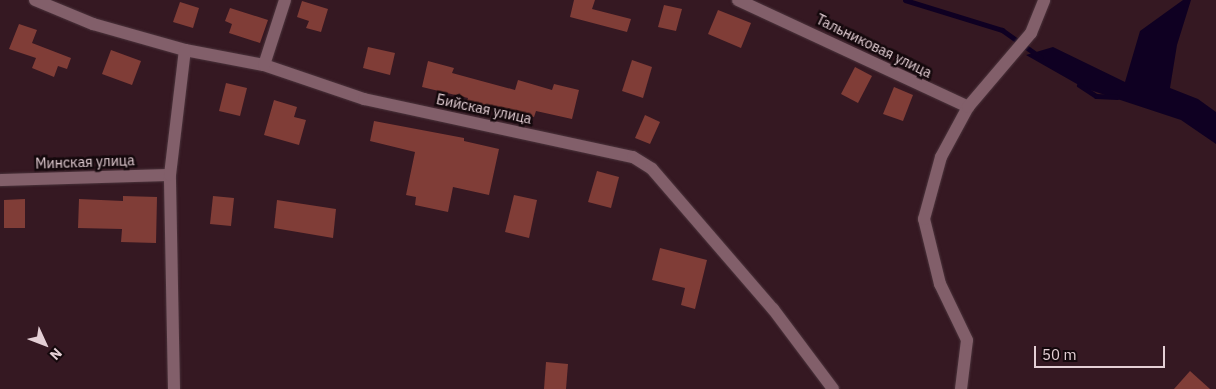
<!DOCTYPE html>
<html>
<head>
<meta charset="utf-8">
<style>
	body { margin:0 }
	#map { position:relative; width:1216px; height:389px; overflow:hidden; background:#351822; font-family:"IBM Plex Sans",sans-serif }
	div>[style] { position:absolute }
	.water>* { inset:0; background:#0f0022 }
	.stream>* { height:5px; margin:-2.5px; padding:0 2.5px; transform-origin:2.5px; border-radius:2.5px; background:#0f0022 }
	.building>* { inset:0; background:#803d37 }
	.roads { filter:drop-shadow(0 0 1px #4b343c) drop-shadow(0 0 1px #4b343c) }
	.minor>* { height:12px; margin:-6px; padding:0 6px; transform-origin:6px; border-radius:6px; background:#825f6a }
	span { translate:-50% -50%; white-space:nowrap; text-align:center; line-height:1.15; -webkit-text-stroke:5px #14080c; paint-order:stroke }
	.street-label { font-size:14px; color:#e4cfd5 }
	.north { position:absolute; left:20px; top:319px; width:50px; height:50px; -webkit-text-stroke:4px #14080c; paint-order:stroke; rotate:133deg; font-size:14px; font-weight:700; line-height:20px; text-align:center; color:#e4cfd5 }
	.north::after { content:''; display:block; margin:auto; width:18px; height:22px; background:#e4cfd5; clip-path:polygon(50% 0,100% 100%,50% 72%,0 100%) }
	.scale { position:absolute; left:1034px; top:346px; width:131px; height:22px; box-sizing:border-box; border:2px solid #e4cfd5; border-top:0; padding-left:6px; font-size:15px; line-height:18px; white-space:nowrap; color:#e4cfd5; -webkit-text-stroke:4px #14080c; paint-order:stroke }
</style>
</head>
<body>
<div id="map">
	<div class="water">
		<i style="clip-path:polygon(1183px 0,1191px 0,1177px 45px,1170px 88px,1198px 99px,1216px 112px,1216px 144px,1181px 120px,1084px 88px,1026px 55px,1053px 47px,1125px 82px,1140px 31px)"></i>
	</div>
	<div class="stream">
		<i style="left:905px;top:0;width:102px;rotate:17.2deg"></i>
		<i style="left:1002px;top:30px;width:47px;rotate:35.4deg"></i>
		<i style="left:1079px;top:85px;width:20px;rotate:33deg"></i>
		<i style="left:1096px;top:96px;width:21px;rotate:3deg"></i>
	</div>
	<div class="building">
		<i style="clip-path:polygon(574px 0,595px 0,592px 9px,631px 19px,627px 32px,570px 17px)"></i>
		<i style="clip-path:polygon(302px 1px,328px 9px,321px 32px,306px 28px,309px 21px,297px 17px)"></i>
		<i style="clip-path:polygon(180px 2px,199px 8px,193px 28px,173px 22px)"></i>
		<i style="clip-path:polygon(664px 5px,682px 9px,676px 31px,658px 27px)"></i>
		<i style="clip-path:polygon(230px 8px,268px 20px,260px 43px,229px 33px,232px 24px,225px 21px)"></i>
		<i style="clip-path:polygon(718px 10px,751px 23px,741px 48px,708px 34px)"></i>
		<i style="clip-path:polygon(19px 24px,37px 30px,32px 43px,71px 58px,67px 69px,58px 66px,54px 77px,32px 68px,36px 58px,9px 49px)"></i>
		<i style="clip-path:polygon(368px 47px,395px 53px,390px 75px,363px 68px)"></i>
		<i style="clip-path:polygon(111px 50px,141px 61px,132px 85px,102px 74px)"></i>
		<i style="clip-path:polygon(632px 60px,652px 67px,643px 98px,622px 91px)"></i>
		<i style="clip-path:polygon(428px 61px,454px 68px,452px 73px,515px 90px,518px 80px,552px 90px,554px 84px,579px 90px,572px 119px,536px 111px,534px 117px,495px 106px,494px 110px,467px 102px,468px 98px,422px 87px)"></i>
		<i style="clip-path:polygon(855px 67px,872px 76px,858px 103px,841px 94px)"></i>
		<i style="clip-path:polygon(226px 83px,247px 88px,240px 116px,219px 111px)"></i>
		<i style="clip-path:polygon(894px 87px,913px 95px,903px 121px,883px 114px)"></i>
		<i style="clip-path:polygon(274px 100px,297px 107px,294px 117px,306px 120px,299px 145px,264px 135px)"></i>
		<i style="clip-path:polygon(645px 115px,660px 122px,650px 144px,635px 138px)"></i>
		<i style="clip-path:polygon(374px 121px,464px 138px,464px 141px,499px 149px,489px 195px,453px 187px,448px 212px,415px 205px,416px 197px,406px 195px,415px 152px,370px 141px)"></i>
		<i style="clip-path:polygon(597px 171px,619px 177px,611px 208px,588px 202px)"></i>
		<i style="clip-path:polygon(514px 195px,537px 200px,529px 238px,505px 232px)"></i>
		<i style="clip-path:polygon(123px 196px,157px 197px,156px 243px,121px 242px,122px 229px,78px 228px,79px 199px,123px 201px)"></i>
		<i style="clip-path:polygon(213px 196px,234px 198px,231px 226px,210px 224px)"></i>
		<i style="clip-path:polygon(25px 199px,25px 228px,4px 228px,4px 200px)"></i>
		<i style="clip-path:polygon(277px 200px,336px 209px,333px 238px,274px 228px)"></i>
		<i style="clip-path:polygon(660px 248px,707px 260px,695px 309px,681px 305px,685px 288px,652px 280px)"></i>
		<i style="clip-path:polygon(546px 362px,568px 364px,566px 389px,544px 389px)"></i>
		<i style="clip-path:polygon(1190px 371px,1210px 389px,1174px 389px)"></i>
	</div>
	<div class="roads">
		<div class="minor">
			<i style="left:35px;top:0;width:63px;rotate:22.5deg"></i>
			<i style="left:93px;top:24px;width:96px;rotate:15.8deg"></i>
			<i style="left:185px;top:50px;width:80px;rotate:10.8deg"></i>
			<i style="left:264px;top:65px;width:106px;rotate:18.8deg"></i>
			<i style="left:364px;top:99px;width:275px;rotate:12.2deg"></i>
			<i style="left:633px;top:157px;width:22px;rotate:32deg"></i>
			<i style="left:652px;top:169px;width:185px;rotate:49.2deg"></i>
			<i style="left:773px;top:309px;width:100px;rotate:53.1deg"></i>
			<i style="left:738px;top:0;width:254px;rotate:24.9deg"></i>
			<i style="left:264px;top:65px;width:68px;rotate:-72.1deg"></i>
			<i style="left:0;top:180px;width:170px;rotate:-1.7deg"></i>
			<i style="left:174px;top:389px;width:214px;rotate:-91.1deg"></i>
			<i style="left:170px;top:175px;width:126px;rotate:-83.2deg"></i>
			<i style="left:961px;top:389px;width:49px;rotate:-83deg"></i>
			<i style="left:967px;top:340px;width:62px;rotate:-115.7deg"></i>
			<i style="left:940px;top:284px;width:67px;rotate:-103.8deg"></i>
			<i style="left:924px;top:219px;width:64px;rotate:-74.7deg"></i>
			<i style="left:941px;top:157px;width:57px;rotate:-61.6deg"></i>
			<i style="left:968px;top:107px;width:97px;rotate:-49.6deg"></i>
			<i style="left:1031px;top:33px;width:35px;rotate:-68deg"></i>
		</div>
	</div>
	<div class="street-label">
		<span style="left:874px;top:46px;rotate:26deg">Тальниковая улица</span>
		<span style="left:484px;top:109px;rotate:12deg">Бийская улица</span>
		<span style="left:85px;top:162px;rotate:-2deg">Минская улица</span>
	</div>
	<div class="north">N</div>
	<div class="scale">50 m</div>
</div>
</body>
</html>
